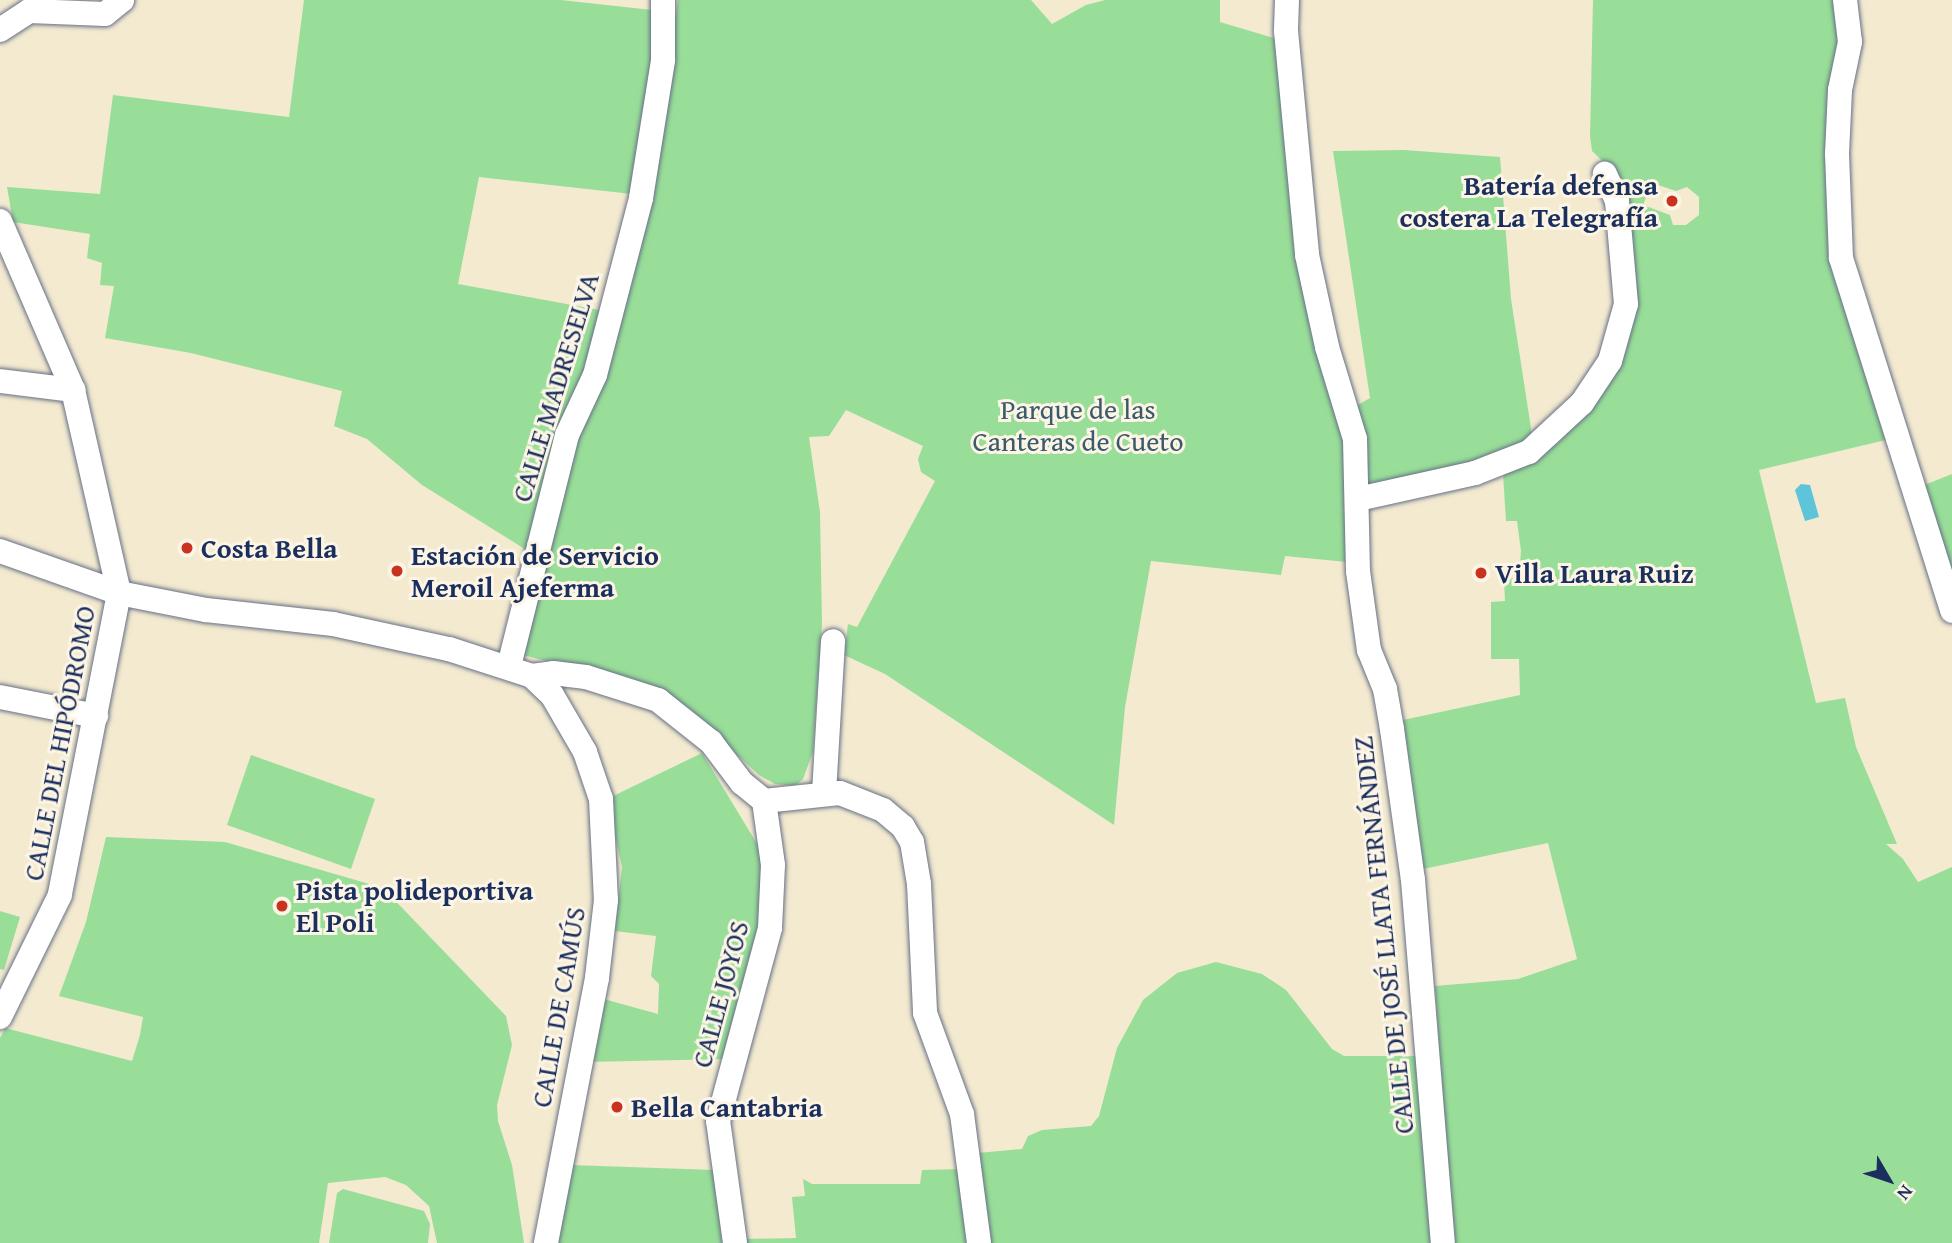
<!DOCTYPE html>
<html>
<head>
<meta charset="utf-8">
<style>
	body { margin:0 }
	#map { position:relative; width:1952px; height:1243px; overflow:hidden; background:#f3ead0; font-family:"Gentium Book Plus",serif }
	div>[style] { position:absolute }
	.green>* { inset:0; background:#98de98 }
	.water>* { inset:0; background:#5dc4da }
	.roads { filter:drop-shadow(0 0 2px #677086) drop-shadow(0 0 2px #677086) }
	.minor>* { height:24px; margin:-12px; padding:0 12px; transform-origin:12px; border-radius:12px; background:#fff }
	.dots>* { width:19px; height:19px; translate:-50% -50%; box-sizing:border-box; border:4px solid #fcf5e5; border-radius:50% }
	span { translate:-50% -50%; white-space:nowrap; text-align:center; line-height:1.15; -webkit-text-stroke:6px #fcf5e5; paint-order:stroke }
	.poi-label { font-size:28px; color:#1b2f5e; font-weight:700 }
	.right { translate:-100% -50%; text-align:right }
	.left { translate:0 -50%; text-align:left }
	.street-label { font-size:28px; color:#1b2f5e }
	.park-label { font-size:28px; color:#3a5b6c }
	.north { position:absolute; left:1854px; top:1145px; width:70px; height:70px; -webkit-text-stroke:5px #fcf5e5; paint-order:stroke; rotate:129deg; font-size:19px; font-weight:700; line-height:28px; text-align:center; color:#1b2f5e }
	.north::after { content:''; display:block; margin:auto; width:24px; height:32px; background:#1b2f5e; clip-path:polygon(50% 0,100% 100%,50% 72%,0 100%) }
</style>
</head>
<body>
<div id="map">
	<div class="green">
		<i style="clip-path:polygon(304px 0,561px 0,661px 11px,632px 194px,479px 177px,458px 284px,605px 311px,528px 551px,422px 485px,367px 439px,334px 426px,342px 391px,191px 353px,105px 338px,114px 286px,100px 285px,102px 263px,87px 258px,90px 234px,13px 222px,7px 187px,100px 194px,113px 95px,289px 117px)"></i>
		<i style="clip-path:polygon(678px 0,1031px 0,1052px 24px,1086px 5px,1105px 0,1220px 0,1220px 22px,1277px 39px,1347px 448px,1347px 562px,1285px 556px,1281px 575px,1151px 561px,1125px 707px,1114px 825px,885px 674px,844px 655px,848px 624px,857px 627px,935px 481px,921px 472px,918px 459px,923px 446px,846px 410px,829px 436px,809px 437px,820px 512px,822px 624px,813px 752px,803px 779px,795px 786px,775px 784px,759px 775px,691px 712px,566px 666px,523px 655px,576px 437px,621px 324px,641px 241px)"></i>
		<i style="clip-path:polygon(evenodd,1593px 0,1838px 0,1843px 35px,1832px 188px,1890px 439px,1759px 470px,1816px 703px,1845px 698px,1856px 747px,1897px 844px,1886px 844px,1903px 859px,1918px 882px,1952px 867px,1952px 1243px,1453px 1243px,1435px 986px,1518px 979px,1577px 959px,1548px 843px,1423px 869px,1403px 720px,1520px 695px,1519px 659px,1491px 659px,1491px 602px,1505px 601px,1504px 579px,1519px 578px,1521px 551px,1517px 521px,1506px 521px,1503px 474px,1558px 443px,1587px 411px,1621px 348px,1618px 176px,1592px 151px,1590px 136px,1593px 0,1652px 183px,1676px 191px,1687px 187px,1699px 197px,1699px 215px,1686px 225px,1673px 225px,1670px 215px,1643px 205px,1652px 183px)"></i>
		<i style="clip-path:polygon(1404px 150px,1500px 157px,1511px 299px,1533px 441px,1510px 455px,1366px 488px,1356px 406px,1370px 398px,1333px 151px)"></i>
		<i style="clip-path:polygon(1952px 474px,1952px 583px,1922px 486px)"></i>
		<i style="clip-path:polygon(702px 753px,762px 852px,767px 892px,727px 1059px,585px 1062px,600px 998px,658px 1014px,659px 984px,651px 976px,656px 936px,615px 931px,622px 867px,607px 799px)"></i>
		<i style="clip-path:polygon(251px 755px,375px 799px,351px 869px,227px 825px)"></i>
		<i style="clip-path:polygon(106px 837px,225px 842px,383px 888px,506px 1016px,512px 1045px,497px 1105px,498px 1121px,512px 1165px,524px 1243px,437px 1243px,429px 1206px,406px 1185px,385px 1177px,328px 1183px,319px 1243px,0 1243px,0 1038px,5px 1028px,132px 1061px,140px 1035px,143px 1017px,59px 996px,86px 922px)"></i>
		<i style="clip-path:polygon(0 911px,20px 917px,4px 970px,0 969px)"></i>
		<i style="clip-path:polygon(1216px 962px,1262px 974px,1286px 990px,1332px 1049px,1344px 1056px,1421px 1056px,1434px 1243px,988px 1243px,978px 1153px,1022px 1149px,1028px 1136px,1042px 1130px,1091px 1126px,1099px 1116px,1117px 1048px,1143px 1000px,1177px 973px)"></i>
		<i style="clip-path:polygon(570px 1165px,715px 1170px,729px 1243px,556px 1243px)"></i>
		<i style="clip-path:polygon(963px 1169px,970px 1243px,743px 1243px,742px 1239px,796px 1238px,792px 1197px,805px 1196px,803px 1179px,812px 1184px,920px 1184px,922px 1170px)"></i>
		<i style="clip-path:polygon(343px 1189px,424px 1211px,430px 1224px,428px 1243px,329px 1243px,337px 1193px)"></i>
	</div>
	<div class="water">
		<i style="clip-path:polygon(1801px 484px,1810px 485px,1819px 517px,1805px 521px,1795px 490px)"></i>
	</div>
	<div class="roads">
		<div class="minor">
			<i style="left:1287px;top:0;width:31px;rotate:92deg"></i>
			<i style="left:1286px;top:31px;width:225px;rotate:84.6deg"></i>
			<i style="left:1307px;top:255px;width:94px;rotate:77.7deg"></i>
			<i style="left:1327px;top:347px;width:96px;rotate:73.1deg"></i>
			<i style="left:1355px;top:439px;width:132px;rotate:88.7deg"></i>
			<i style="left:1358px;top:571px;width:80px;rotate:82.1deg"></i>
			<i style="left:1369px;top:650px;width:42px;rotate:67.7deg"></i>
			<i style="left:1385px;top:689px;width:41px;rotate:80.1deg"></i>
			<i style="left:1392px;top:729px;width:152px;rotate:82.1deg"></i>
			<i style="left:1413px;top:880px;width:364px;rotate:85.3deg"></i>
			<i style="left:1845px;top:0;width:42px;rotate:83.2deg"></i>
			<i style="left:1850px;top:42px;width:49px;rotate:101.8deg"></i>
			<i style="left:1840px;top:90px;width:64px;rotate:92.7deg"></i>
			<i style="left:1837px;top:154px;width:104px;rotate:87.8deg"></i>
			<i style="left:1841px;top:258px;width:370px;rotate:72.5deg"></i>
			<i style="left:0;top:30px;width:35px;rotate:-33deg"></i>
			<i style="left:29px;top:11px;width:76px;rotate:2.3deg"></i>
			<i style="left:105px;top:14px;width:22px;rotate:-39deg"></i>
			<i style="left:0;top:221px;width:184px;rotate:66.6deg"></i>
			<i style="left:73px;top:390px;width:208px;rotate:77.2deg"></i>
			<i style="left:119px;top:593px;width:308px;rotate:101.1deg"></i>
			<i style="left:60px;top:895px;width:136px;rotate:116.2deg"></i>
			<i style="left:0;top:381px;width:74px;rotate:7deg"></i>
			<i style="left:1358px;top:499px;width:120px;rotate:-12.5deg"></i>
			<i style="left:1475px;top:473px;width:58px;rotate:-21.3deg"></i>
			<i style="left:1529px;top:452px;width:72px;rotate:-42.8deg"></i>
			<i style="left:1582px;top:403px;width:50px;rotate:-56.3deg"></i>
			<i style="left:1610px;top:361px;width:59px;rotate:-74.3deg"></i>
			<i style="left:1626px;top:304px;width:103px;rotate:-95deg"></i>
			<i style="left:1617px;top:201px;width:30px;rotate:-114deg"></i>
			<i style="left:0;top:551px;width:126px;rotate:19.4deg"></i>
			<i style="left:119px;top:593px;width:89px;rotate:11.1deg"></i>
			<i style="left:206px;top:610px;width:128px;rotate:6.3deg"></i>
			<i style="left:333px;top:624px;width:119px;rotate:12.2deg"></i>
			<i style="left:449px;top:649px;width:87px;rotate:18deg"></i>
			<i style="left:532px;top:676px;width:28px;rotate:44deg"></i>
			<i style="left:552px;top:695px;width:66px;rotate:59.9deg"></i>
			<i style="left:585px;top:752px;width:50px;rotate:71.2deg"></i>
			<i style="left:601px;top:799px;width:101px;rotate:87.2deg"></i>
			<i style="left:606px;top:900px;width:79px;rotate:96.6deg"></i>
			<i style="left:597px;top:978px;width:270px;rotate:100.9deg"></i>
			<i style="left:509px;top:666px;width:238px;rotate:-75.9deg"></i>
			<i style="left:567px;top:435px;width:66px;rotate:-65deg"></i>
			<i style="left:595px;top:375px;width:183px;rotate:-75.4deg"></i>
			<i style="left:641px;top:198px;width:140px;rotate:-80.9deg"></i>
			<i style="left:663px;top:60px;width:60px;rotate:-90deg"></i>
			<i style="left:532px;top:676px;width:21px;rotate:-8deg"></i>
			<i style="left:553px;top:673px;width:33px;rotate:7deg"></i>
			<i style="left:586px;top:677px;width:76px;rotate:17.7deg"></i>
			<i style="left:658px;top:700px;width:68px;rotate:38.4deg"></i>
			<i style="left:711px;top:742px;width:51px;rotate:52.9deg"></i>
			<i style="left:742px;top:783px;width:28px;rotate:39deg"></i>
			<i style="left:764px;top:801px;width:76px;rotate:-6deg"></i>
			<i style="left:840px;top:793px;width:46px;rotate:21.6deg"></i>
			<i style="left:883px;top:810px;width:26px;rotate:40deg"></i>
			<i style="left:903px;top:827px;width:17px;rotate:59deg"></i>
			<i style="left:912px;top:842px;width:43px;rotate:80.5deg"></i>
			<i style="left:919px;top:884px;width:129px;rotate:87.3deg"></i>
			<i style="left:925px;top:1013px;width:108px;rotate:69.9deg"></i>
			<i style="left:962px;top:1114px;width:130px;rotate:82.5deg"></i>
			<i style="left:0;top:697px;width:98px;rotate:11.2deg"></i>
			<i style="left:824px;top:793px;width:152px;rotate:-86.6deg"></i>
			<i style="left:735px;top:1243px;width:123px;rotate:-97.9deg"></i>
			<i style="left:718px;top:1121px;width:200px;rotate:-74.9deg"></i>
			<i style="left:770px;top:928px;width:63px;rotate:-87.3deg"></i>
			<i style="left:773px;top:865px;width:65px;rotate:-98deg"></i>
		</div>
	</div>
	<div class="dots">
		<i style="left:1672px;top:201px;background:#c8321e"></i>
		<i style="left:187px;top:548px;background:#c8321e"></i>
		<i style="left:397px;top:571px;background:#c8321e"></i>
		<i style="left:1481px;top:573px;background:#c8321e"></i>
		<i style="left:282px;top:906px;background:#c8321e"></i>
		<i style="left:617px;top:1107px;background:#c8321e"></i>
	</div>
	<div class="poi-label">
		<span class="right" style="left:1658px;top:201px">Batería defensa<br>costera La Telegrafía</span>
		<span class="left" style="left:201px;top:548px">Costa Bella</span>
		<span class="left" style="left:411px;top:571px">Estación de Servicio<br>Meroil Ajeferma</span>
		<span class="left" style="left:1495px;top:573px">Villa Laura Ruiz</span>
		<span class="left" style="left:296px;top:906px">Pista polideportiva<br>El Poli</span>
		<span class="left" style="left:631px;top:1107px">Bella Cantabria</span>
	</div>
	<div class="street-label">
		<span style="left:555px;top:387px;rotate:-73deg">CALLE MADRESELVA</span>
		<span style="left:59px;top:743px;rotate:-79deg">CALLE DEL HIPÓDROMO</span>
		<span style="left:1383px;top:935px;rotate:-96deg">CALLE DE JOSÉ LLATA FERNÁNDEZ</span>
		<span style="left:720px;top:994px;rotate:-75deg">CALLE JOYOS</span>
		<span style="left:558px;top:1007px;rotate:-80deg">CALLE DE CAMÚS</span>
	</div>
	<div class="park-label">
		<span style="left:1078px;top:425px">Parque de las<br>Canteras de Cueto</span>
	</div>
	<div class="north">N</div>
</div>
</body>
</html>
